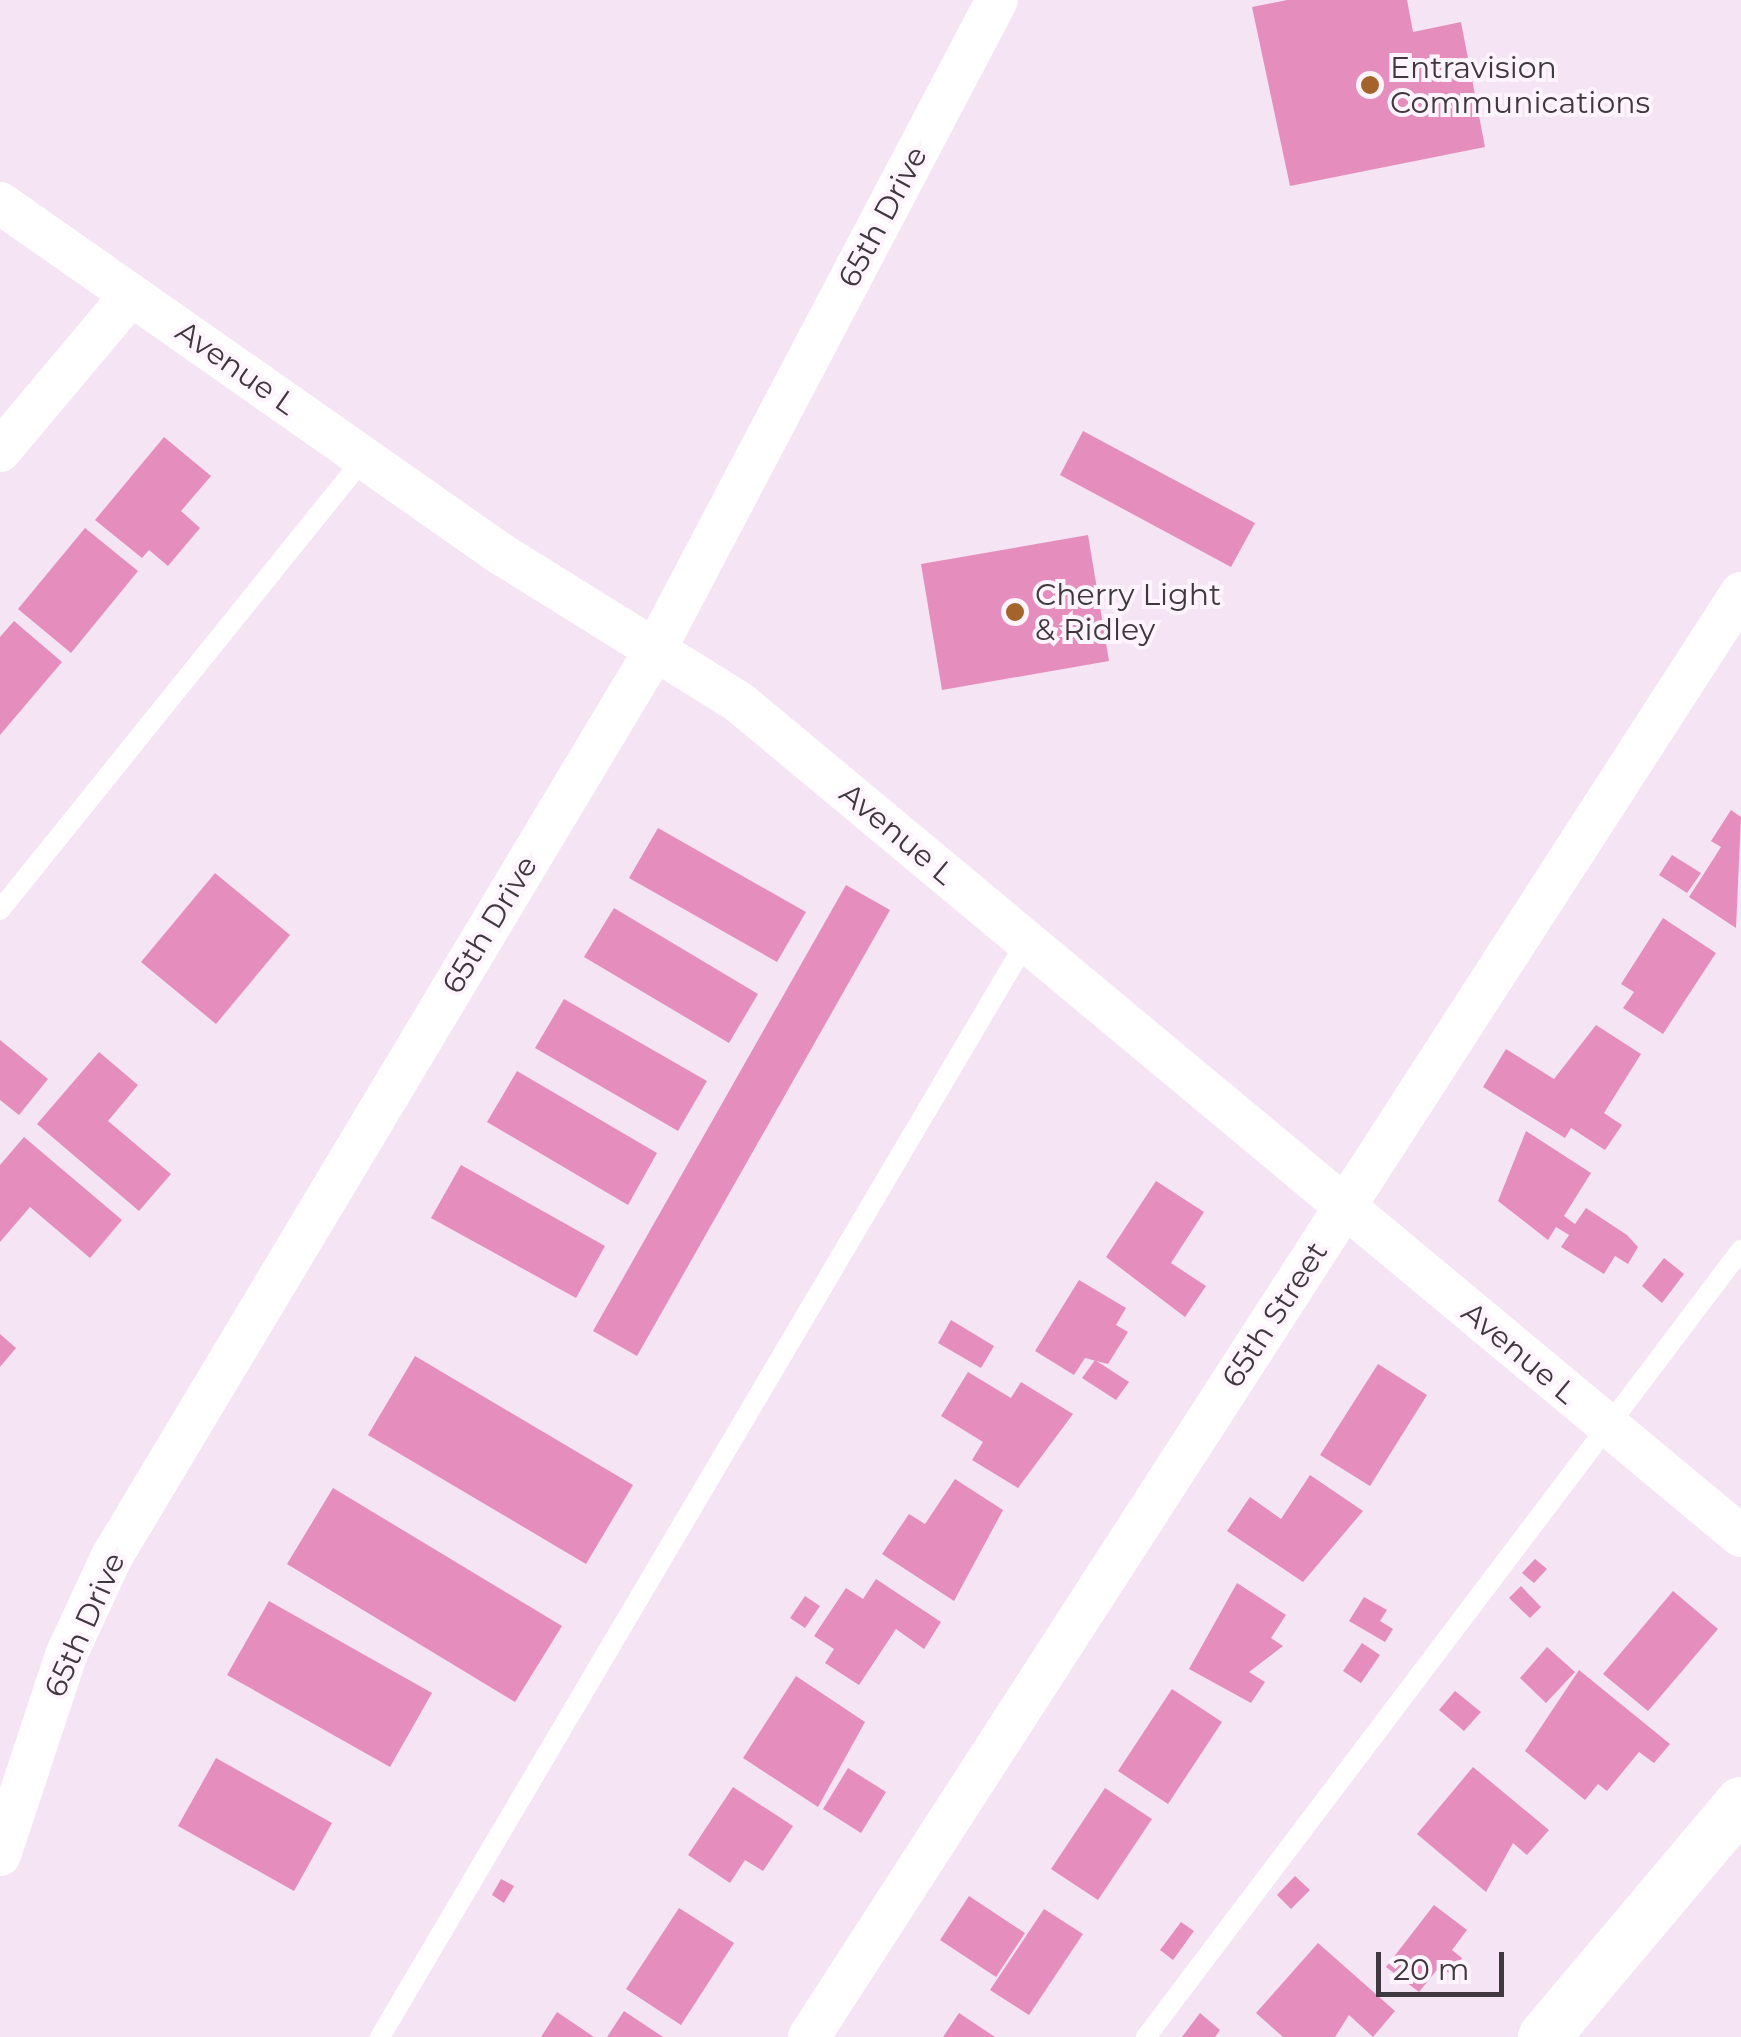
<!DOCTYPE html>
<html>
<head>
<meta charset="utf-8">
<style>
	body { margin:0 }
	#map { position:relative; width:1741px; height:2037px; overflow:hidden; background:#f5e4f3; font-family:Montserrat,sans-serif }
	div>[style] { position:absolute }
	.building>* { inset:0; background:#e58ebd }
	.service>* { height:20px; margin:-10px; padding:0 10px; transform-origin:10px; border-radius:10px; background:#fff }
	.minor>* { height:42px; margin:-21px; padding:0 21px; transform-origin:21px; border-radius:21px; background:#fff }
	.tertiary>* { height:52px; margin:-26px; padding:0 26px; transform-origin:26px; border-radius:26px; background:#fff }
	.dots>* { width:28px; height:28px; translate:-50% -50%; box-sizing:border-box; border:5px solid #fef4fd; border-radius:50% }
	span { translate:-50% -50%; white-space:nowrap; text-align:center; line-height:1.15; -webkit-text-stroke:8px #fef4fd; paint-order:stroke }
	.poi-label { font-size:30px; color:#3f383e }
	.left { translate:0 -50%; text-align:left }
	.street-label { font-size:30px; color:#3f383e }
	.scale { position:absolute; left:1376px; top:1952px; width:128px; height:45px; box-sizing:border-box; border:5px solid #3f383e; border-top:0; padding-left:12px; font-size:30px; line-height:35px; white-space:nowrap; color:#3f383e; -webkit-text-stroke:8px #fef4fd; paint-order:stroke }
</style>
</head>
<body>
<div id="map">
	<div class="building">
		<i style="clip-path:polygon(1287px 0,1407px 0,1413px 32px,1461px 22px,1485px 147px,1290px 186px,1252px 7px)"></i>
		<i style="clip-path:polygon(1083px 431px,1255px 523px,1231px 567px,1060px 475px)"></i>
		<i style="clip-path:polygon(164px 437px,211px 476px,181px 511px,200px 528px,168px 566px,149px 550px,142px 558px,95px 520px)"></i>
		<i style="clip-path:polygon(85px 528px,138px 571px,71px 653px,18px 609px)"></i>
		<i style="clip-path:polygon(1088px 535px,1109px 661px,942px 690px,921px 564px)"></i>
		<i style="clip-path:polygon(14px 621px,62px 662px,0 735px,0 637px)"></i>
		<i style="clip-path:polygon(1731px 810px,1741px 817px,1736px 928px,1689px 897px,1721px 847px,1711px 841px)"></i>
		<i style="clip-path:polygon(658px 828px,806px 912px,777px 962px,629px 878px)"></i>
		<i style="clip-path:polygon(1672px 855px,1701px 873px,1687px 893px,1659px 875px)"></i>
		<i style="clip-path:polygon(215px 873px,290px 935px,216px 1024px,141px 962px)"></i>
		<i style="clip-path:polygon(846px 885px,890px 910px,637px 1356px,593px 1331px)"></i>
		<i style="clip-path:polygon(614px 908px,758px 994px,729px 1043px,584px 957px)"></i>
		<i style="clip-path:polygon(1663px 918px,1716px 953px,1663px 1034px,1623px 1008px,1634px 992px,1621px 984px)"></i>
		<i style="clip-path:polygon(564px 999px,707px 1081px,678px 1131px,535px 1048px)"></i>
		<i style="clip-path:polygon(1596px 1025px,1641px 1054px,1604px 1113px,1622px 1125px,1605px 1150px,1571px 1128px,1565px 1138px,1483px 1087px,1506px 1049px,1554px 1079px)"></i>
		<i style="clip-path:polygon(0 1040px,48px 1079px,19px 1115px,0 1100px)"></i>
		<i style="clip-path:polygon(99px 1052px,138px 1085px,108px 1121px,171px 1174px,139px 1211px,37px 1124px)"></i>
		<i style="clip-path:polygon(517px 1071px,657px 1153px,628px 1205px,487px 1122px)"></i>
		<i style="clip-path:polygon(1526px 1131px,1591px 1173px,1564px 1216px,1575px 1224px,1586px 1208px,1627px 1235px,1638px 1247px,1628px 1264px,1615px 1256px,1604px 1274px,1561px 1247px,1569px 1235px,1556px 1227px,1548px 1240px,1498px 1201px)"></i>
		<i style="clip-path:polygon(24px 1137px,122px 1220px,90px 1258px,30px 1207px,0 1242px,0 1165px)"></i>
		<i style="clip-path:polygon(461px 1165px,605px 1246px,576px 1298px,431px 1218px)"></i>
		<i style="clip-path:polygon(1156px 1181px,1204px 1212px,1171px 1263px,1206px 1286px,1185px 1317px,1106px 1257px)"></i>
		<i style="clip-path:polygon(1664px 1258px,1684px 1274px,1662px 1303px,1642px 1286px)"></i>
		<i style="clip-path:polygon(1079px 1280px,1126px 1308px,1116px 1325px,1128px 1332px,1108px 1364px,1085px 1358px,1074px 1375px,1035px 1351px)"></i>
		<i style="clip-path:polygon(951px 1320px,994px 1346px,981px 1368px,938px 1343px)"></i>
		<i style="clip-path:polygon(0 1334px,16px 1348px,0 1367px)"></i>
		<i style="clip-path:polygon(415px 1356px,633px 1485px,586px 1564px,368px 1435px)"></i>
		<i style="clip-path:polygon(1095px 1360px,1129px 1382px,1116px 1400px,1082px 1378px)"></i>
		<i style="clip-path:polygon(1378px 1364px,1427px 1395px,1370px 1486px,1320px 1455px)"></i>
		<i style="clip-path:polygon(968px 1372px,1011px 1398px,1021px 1382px,1073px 1414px,1018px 1488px,972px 1460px,983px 1442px,941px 1416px)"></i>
		<i style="clip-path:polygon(1310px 1475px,1363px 1511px,1303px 1582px,1227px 1531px,1250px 1497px,1281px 1519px)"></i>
		<i style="clip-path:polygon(955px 1479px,1003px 1510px,954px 1601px,882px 1554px,909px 1514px,925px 1524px)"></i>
		<i style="clip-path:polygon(333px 1488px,562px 1626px,515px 1702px,287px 1564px)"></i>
		<i style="clip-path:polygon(1535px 1559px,1547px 1569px,1534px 1583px,1522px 1573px)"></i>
		<i style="clip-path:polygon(876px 1579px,941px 1622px,924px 1649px,896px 1629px,859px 1685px,825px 1663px,834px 1649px,814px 1636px,846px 1588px,863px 1599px)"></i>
		<i style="clip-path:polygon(1237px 1583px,1286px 1615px,1271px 1638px,1283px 1646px,1249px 1672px,1265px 1682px,1251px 1703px,1189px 1669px)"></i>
		<i style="clip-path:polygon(1521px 1586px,1541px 1607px,1530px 1618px,1509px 1598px)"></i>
		<i style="clip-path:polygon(1673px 1591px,1718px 1629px,1648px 1711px,1603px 1674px)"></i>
		<i style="clip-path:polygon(805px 1596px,820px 1606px,805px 1628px,790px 1618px)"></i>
		<i style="clip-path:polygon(1364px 1597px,1387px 1610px,1380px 1621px,1393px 1629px,1385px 1642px,1349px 1621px)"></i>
		<i style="clip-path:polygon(269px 1601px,432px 1693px,390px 1767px,227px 1675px)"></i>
		<i style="clip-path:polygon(1362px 1643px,1380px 1655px,1361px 1683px,1343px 1671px)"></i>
		<i style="clip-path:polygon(1547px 1647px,1575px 1672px,1546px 1703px,1520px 1678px)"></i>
		<i style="clip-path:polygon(1579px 1670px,1670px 1744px,1654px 1763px,1639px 1752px,1607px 1791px,1598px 1784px,1585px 1800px,1525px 1751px)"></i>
		<i style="clip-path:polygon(796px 1676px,865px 1722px,818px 1807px,743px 1758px)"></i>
		<i style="clip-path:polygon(1172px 1689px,1222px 1722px,1168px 1804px,1118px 1771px)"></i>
		<i style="clip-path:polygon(1455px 1691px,1481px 1712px,1464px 1731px,1439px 1710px)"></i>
		<i style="clip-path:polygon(216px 1758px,332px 1823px,294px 1891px,178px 1826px)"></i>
		<i style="clip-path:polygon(1473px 1767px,1549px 1830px,1527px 1855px,1513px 1843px,1486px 1892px,1417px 1834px)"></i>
		<i style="clip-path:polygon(848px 1768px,886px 1792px,861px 1833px,823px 1809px)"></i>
		<i style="clip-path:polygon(733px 1787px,793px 1826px,763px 1871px,745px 1860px,730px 1883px,688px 1855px)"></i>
		<i style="clip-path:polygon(1105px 1788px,1152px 1819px,1098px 1900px,1051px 1869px)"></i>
		<i style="clip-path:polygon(1295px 1876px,1310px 1890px,1291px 1909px,1277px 1895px)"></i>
		<i style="clip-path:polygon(501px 1879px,514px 1886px,504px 1903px,492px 1895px)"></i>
		<i style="clip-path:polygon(969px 1896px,1025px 1933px,996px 1977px,940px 1940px)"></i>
		<i style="clip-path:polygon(1434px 1905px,1467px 1930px,1452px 1950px,1462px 1958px,1450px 1974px,1440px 1966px,1419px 1992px,1386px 1967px)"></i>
		<i style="clip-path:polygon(679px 1908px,734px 1943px,681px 2025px,626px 1989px)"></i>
		<i style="clip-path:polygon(1044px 1909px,1083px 1934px,1029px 2015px,990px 1990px)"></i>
		<i style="clip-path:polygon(1181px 1922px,1194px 1931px,1173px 1960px,1160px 1950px)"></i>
		<i style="clip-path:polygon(1318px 1943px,1395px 2011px,1373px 2037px,1349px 2015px,1335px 2037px,1283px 2037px,1256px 2013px)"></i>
		<i style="clip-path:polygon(624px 2011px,663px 2037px,607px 2037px)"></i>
		<i style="clip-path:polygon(557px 2012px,594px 2037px,541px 2037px)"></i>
		<i style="clip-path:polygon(959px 2013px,995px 2037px,943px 2037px)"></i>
		<i style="clip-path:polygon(1200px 2013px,1220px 2030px,1215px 2037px,1182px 2037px)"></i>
	</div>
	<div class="service">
		<i style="left:0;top:910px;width:580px;rotate:-51.16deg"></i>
		<i style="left:380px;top:2037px;width:1271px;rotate:-59.46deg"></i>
		<i style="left:1146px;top:2037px;width:987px;rotate:-52.91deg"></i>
	</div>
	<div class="minor">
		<i style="left:0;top:203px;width:612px;rotate:35.02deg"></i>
		<i style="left:501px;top:554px;width:282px;rotate:31.9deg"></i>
		<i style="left:740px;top:703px;width:1302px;rotate:39.77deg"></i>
		<i style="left:0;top:451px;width:204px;rotate:-50deg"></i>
		<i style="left:0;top:1855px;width:213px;rotate:-71.7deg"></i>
		<i style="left:67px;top:1653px;width:105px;rotate:-65.1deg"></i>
		<i style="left:111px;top:1558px;width:1058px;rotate:-59.07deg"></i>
		<i style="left:655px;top:650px;width:734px;rotate:-62.25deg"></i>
		<i style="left:809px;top:2037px;width:1719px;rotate:-57.16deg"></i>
	</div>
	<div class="tertiary">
		<i style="left:1544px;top:2037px;width:306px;rotate:-49.9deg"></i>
	</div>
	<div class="dots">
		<i style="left:1370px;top:85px;background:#a3632b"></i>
		<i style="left:1015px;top:612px;background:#a3632b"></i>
	</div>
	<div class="poi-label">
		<span class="left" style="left:1390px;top:85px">Entravision<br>Communications</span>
		<span class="left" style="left:1035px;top:612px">Cherry Light<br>&amp; Ridley</span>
	</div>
	<div class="street-label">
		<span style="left:883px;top:217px;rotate:-62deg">65th Drive</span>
		<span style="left:236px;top:368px;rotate:35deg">Avenue L</span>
		<span style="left:897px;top:834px;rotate:40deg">Avenue L</span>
		<span style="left:490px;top:925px;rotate:-59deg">65th Drive</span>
		<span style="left:1275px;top:1315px;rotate:-57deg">65th Street</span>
		<span style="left:1519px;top:1353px;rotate:40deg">Avenue L</span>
		<span style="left:85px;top:1625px;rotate:-66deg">65th Drive</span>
	</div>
	<div class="scale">20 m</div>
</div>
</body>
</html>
